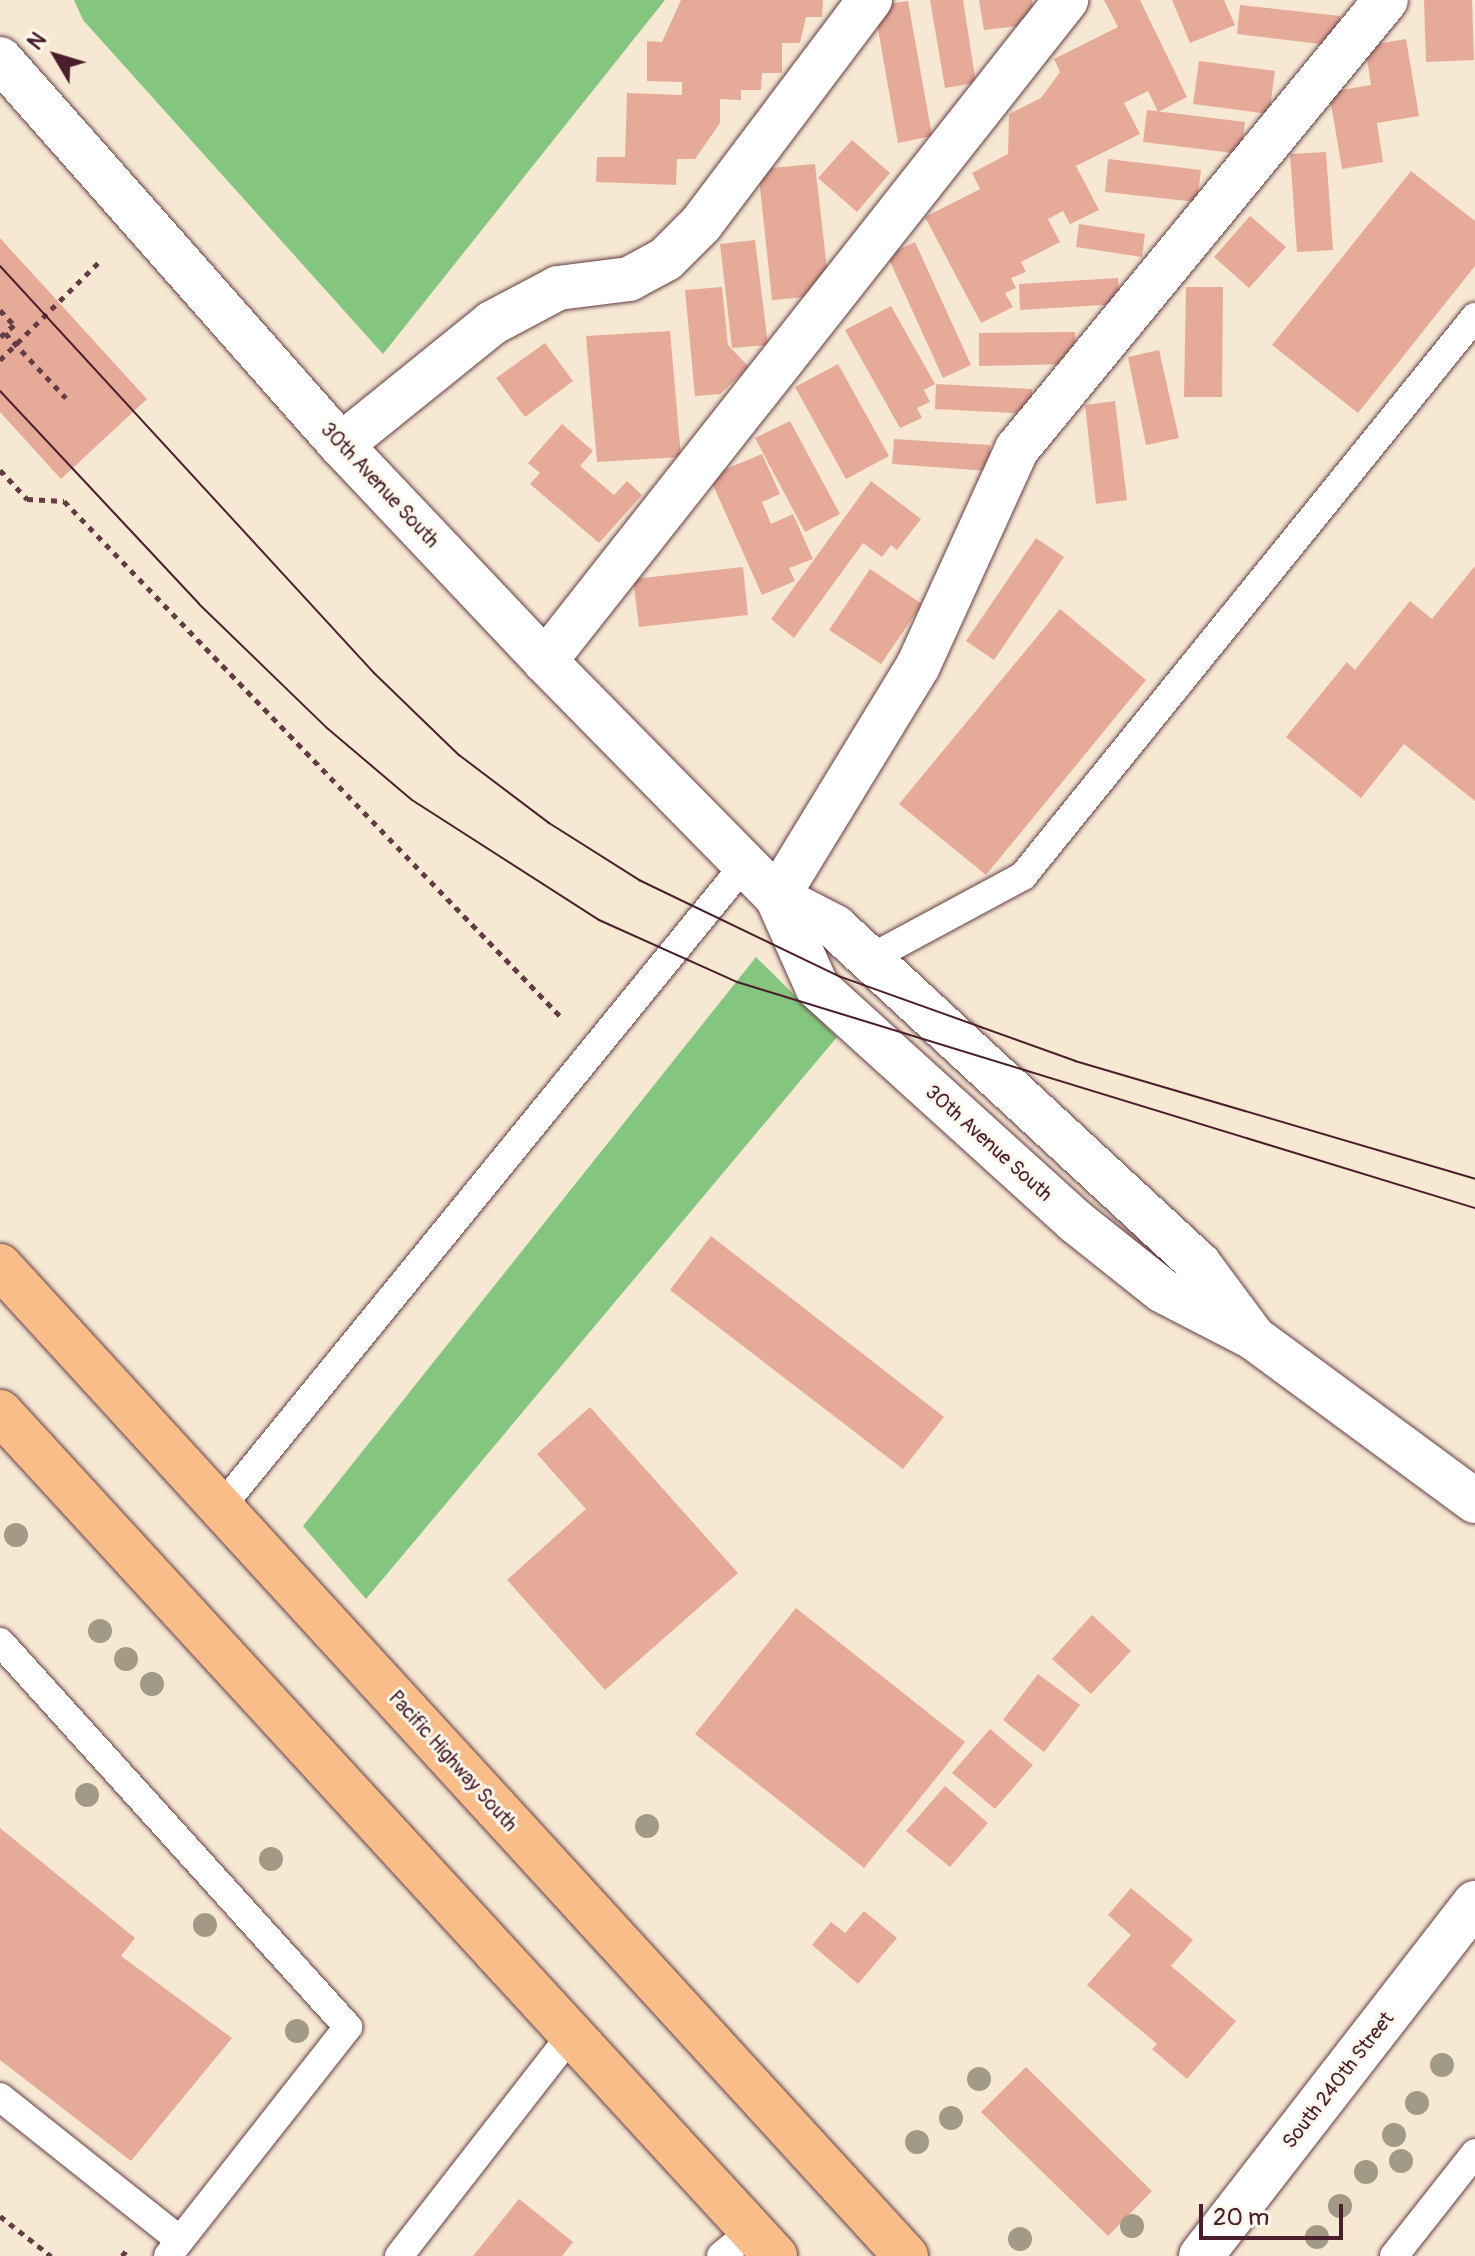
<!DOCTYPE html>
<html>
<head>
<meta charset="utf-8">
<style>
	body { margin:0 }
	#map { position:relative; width:1475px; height:2256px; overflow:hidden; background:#f7e8d3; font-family:Pangolin,sans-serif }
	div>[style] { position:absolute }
	.green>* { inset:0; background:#84c67f }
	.building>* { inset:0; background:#e6aa99 }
	.path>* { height:5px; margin-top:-2.5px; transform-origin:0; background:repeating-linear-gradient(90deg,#643d44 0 6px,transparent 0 12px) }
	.roads { filter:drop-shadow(0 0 2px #643d44) drop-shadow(0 0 2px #643d44) }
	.service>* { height:28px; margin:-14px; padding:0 14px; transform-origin:14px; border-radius:14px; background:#fff }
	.minor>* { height:44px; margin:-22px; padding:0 22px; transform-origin:22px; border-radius:22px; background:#fff }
	.primary>* { height:44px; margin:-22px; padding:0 22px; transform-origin:22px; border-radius:22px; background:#f8bd89 }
	.tram>* { height:2px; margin:-1px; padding:0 1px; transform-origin:1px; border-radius:1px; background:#4a1f2b }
	.trees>* { width:24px; height:24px; margin:-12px; border-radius:50%; background:#a39987 }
	span { translate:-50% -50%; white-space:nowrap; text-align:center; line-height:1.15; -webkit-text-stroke:6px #fbf7ec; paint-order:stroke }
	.street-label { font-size:20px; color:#4a1f2b }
	.north { position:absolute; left:16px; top:16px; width:80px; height:80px; -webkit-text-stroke:6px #fbf7ec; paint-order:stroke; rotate:308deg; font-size:22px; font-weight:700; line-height:32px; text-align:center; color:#4a1f2b }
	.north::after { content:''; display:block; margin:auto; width:28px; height:36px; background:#4a1f2b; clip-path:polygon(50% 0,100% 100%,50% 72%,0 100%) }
	.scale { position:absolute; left:1199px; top:2204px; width:144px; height:36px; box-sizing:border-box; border:4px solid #4a1f2b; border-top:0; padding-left:10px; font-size:24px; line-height:28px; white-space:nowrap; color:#4a1f2b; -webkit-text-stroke:6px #fbf7ec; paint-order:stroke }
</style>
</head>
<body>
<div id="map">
	<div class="green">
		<i style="clip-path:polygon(74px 0,665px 0,383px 354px,83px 20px)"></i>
		<i style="clip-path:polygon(756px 957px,837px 1037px,366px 1599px,303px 1526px)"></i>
	</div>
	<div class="building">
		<i style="clip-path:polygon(681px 0,823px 0,822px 17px,806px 17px,800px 43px,782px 43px,782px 73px,762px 73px,761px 90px,741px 90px,741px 100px,720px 99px,720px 123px,695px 159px,677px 159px,676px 185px,596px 182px,597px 157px,625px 157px,627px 93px,682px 95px,682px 82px,647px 81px,647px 41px,662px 42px)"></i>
		<i style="clip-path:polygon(930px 0,963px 0,976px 83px,945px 88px)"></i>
		<i style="clip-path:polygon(979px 0,1032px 0,1036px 24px,984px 30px)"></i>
		<i style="clip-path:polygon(1104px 0,1140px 0,1187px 97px,1158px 112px,1148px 91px,1124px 103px,1140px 134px,1076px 166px,1099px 210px,1070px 224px,1063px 211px,1048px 219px,1060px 242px,1021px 262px,1026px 272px,1011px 278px,1016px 288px,1005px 293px,1013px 307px,981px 323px,925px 217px,980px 189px,972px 173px,1008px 154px,1009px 114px,1041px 98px,1060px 72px,1054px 59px,1118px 27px)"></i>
		<i style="clip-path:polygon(1172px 0,1224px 0,1235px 25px,1190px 43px)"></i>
		<i style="clip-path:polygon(1424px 0,1472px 0,1474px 60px,1426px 62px)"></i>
		<i style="clip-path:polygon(908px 1px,932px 136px,898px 143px,874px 6px)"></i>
		<i style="clip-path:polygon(1240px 5px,1340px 16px,1337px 46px,1237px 34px)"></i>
		<i style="clip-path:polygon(1406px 39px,1419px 116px,1377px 123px,1383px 162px,1342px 169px,1329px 92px,1371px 85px,1365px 46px)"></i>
		<i style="clip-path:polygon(1199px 61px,1275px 71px,1269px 114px,1193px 104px)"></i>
		<i style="clip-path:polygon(1147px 110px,1245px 122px,1241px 154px,1143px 142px)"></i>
		<i style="clip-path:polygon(852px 140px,890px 173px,857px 212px,818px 178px)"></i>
		<i style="clip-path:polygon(1326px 152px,1333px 250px,1297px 252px,1290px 154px)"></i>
		<i style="clip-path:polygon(1108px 159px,1201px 170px,1197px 202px,1105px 192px)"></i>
		<i style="clip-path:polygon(815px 164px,830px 295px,772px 300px,758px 169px)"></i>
		<i style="clip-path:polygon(1411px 171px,1475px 221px,1475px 266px,1358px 413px,1272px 345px)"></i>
		<i style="clip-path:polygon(1250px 216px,1286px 247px,1249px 288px,1214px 257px)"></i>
		<i style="clip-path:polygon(1079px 224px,1145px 234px,1142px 257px,1076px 247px)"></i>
		<i style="clip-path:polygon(0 238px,147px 399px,61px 479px,0 412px)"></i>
		<i style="clip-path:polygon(755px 240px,768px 345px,732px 348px,720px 244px)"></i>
		<i style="clip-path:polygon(915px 242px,971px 365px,943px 378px,887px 255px)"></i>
		<i style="clip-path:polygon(1118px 278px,1120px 304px,1020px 310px,1019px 284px)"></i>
		<i style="clip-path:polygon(722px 287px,728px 345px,749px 367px,720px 394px,695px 396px,685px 290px)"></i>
		<i style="clip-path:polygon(1186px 287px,1223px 287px,1222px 397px,1184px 397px)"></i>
		<i style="clip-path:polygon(891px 306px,935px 384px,924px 390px,930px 402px,917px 408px,922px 418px,900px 428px,845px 330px)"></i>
		<i style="clip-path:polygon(670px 331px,681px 457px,597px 462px,586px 336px)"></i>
		<i style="clip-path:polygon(1075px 332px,1076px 364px,979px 366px,979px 333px)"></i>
		<i style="clip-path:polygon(545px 343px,573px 381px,525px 417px,496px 378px)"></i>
		<i style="clip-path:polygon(1159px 350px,1179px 438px,1146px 445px,1128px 357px)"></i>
		<i style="clip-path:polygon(838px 364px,889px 456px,846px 479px,795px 387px)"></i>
		<i style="clip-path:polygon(936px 384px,1032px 389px,1032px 414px,935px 409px)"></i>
		<i style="clip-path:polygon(1115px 401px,1127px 500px,1096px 504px,1085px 405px)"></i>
		<i style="clip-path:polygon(790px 421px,840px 514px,805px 532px,755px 438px)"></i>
		<i style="clip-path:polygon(562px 424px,593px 451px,580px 466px,614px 495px,627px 481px,642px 495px,599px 543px,530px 484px,540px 473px,528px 463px)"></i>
		<i style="clip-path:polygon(894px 439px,990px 445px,989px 471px,892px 464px)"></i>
		<i style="clip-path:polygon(762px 454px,780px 494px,762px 502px,771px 524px,793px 514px,813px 559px,789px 568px,795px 581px,762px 595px,709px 476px)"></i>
		<i style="clip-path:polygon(871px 481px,921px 519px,897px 550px,891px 545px,882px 557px,863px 543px,794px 638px,771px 619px)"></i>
		<i style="clip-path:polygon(1036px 538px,1064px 557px,994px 660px,966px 641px)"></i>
		<i style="clip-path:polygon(1475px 566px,1475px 801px,1404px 744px,1361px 798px,1286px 737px,1347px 662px,1355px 670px,1410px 601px,1432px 619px)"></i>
		<i style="clip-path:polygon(743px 567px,748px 615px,639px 627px,633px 579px)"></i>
		<i style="clip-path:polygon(870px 569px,922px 604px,881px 664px,829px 630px)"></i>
		<i style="clip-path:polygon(1060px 609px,1146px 680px,986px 875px,899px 804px)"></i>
		<i style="clip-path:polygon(711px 1236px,944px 1417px,903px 1469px,670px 1290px)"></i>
		<i style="clip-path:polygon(590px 1407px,738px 1573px,605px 1690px,507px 1580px,586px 1509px,537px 1454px)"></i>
		<i style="clip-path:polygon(796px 1608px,965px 1742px,864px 1868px,695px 1734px)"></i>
		<i style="clip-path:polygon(1092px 1615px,1131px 1651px,1091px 1694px,1052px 1659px)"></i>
		<i style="clip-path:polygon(1038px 1674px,1080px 1705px,1044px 1752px,1003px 1720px)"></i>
		<i style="clip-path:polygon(990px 1729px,1033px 1765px,995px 1809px,952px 1773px)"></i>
		<i style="clip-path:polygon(945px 1786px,988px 1823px,950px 1867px,906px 1831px)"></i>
		<i style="clip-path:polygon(0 1828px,135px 1938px,121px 1956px,232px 2038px,131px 2161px,0 2060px)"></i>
		<i style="clip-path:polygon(1131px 1888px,1193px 1940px,1171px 1966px,1236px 2021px,1187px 2079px,1152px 2049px,1157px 2044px,1087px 1985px,1131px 1935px,1108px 1915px)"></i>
		<i style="clip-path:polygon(864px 1911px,897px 1938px,858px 1984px,812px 1945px,831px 1922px,845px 1933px)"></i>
		<i style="clip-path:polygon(1026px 2067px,1152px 2191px,1108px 2236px,981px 2112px)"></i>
		<i style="clip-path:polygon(519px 2199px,573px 2242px,562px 2256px,473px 2256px)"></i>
	</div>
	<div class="path">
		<i style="left:0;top:310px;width:21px;rotate:47deg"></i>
		<i style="left:14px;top:325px;width:18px;rotate:139deg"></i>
		<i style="left:5px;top:333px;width:89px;rotate:46.8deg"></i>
		<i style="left:0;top:360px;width:141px;rotate:-44.7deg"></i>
		<i style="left:0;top:470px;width:40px;rotate:47deg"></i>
		<i style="left:27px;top:499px;width:37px;rotate:3deg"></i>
		<i style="left:64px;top:501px;width:716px;rotate:46.07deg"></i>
		<i style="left:0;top:2216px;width:65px;rotate:38.1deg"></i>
		<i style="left:122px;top:2256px;width:11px;rotate:-52deg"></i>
	</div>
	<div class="roads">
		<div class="service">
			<i style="left:869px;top:959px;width:175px;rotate:-28.3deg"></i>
			<i style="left:1023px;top:876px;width:719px;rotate:-51.04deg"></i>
			<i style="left:222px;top:1506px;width:828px;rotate:-50.83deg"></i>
			<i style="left:0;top:1642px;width:519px;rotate:47.89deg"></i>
			<i style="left:348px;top:2027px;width:291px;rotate:128.2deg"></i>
			<i style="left:0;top:2097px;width:230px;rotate:38.5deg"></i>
			<i style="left:399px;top:2256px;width:280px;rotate:-52.1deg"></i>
			<i style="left:721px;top:2256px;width:39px;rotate:-40deg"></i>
			<i style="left:1394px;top:2256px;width:131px;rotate:-51.8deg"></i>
		</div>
		<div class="minor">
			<i style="left:0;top:59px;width:515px;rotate:48.54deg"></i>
			<i style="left:341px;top:445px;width:297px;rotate:46.6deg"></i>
			<i style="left:545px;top:661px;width:331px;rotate:45.5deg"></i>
			<i style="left:777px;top:897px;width:65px;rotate:27.3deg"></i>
			<i style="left:835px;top:927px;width:496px;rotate:42.8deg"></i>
			<i style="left:1199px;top:1264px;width:92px;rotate:53.4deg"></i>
			<i style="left:341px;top:445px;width:194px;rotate:-38.9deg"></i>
			<i style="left:492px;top:323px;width:75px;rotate:-27.9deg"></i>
			<i style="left:558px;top:288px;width:72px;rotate:-7.2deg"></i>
			<i style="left:629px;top:279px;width:42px;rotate:-28.4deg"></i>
			<i style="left:666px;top:259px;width:49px;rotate:-45deg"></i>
			<i style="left:701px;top:224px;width:281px;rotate:-53deg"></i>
			<i style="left:545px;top:661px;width:842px;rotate:-51.75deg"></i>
			<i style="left:777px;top:897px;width:271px;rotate:-58.6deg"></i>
			<i style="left:918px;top:666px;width:239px;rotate:-65.5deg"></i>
			<i style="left:1017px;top:449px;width:581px;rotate:-50.59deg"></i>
			<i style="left:777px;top:897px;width:98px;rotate:66deg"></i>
			<i style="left:817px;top:987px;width:348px;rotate:42.2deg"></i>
			<i style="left:1075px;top:1221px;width:112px;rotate:38.5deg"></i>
			<i style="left:1163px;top:1291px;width:102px;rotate:27.3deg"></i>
			<i style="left:1254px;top:1338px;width:275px;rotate:36.4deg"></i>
			<i style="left:1201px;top:2256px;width:447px;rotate:-52.2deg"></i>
		</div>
		<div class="primary">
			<i style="left:0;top:1266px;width:1342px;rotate:47.54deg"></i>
			<i style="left:0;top:1412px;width:1146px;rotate:47.44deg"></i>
		</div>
	</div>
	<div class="tram">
		<i style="left:0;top:266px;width:553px;rotate:47.42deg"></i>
		<i style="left:374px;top:673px;width:118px;rotate:44deg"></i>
		<i style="left:459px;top:755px;width:113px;rotate:37.1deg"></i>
		<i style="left:549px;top:823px;width:107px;rotate:32.3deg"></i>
		<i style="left:639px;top:880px;width:224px;rotate:25.7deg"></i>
		<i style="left:841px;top:977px;width:249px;rotate:19.7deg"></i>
		<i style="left:1075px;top:1061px;width:417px;rotate:16.4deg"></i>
		<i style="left:0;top:391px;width:291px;rotate:46.9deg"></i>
		<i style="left:199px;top:604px;width:178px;rotate:44.1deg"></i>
		<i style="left:327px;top:728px;width:111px;rotate:40.3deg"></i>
		<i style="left:412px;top:800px;width:222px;rotate:32.7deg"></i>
		<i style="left:599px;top:920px;width:151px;rotate:24.2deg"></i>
		<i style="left:737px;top:982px;width:772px;rotate:17.03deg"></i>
	</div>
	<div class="trees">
		<i style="left:16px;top:1535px"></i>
		<i style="left:100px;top:1631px"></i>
		<i style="left:126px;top:1659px"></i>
		<i style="left:152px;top:1684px"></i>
		<i style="left:87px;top:1795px"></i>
		<i style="left:647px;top:1826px"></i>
		<i style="left:271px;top:1859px"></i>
		<i style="left:205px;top:1925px"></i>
		<i style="left:297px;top:2031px"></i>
		<i style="left:1442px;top:2065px"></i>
		<i style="left:979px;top:2079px"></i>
		<i style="left:1417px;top:2103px"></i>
		<i style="left:951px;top:2118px"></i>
		<i style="left:1394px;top:2135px"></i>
		<i style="left:917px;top:2142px"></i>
		<i style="left:1401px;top:2161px"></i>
		<i style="left:1366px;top:2172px"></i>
		<i style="left:1340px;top:2206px"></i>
		<i style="left:1132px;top:2226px"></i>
		<i style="left:1317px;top:2237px"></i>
		<i style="left:1020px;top:2239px"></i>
	</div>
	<div class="street-label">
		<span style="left:380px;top:485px;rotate:47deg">30th Avenue South</span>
		<span style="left:989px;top:1143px;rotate:42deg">30th Avenue South</span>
		<span style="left:453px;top:1761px;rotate:48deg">Pacific Highway South</span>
		<span style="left:1338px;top:2080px;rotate:-52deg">South 240th Street</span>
	</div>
	<div class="north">N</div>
	<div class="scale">20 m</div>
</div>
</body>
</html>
